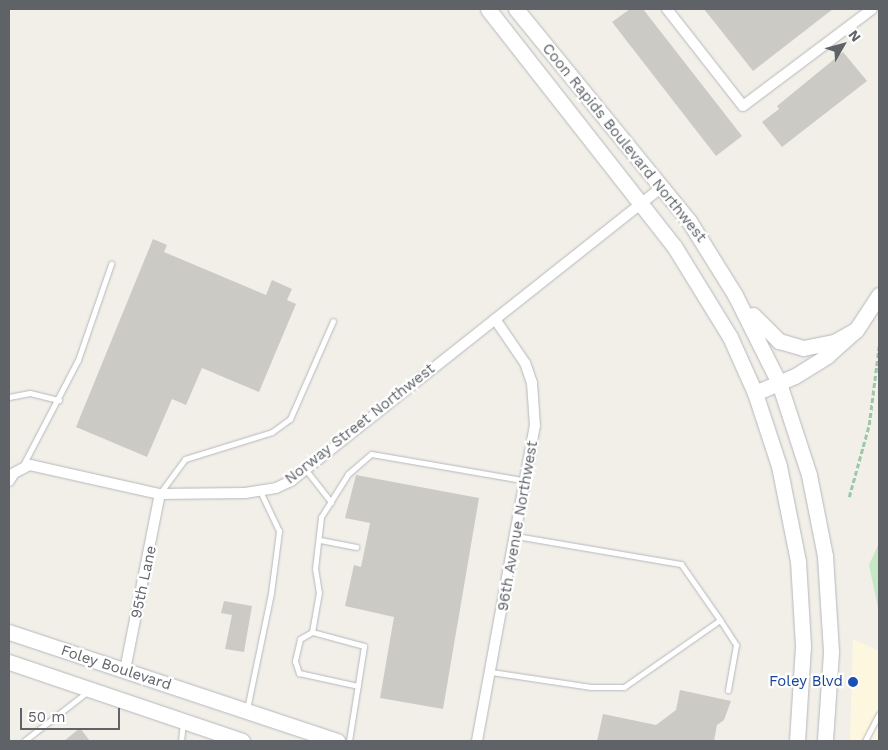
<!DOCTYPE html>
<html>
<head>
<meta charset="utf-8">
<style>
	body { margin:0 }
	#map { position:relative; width:888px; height:750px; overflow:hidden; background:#f1efe8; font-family:"Work Sans",sans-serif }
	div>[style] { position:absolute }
	.commercial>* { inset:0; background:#fef7e0 }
	.green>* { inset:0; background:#c5e8c5 }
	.building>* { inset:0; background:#cccac5 }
	.path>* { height:2.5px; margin-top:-1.25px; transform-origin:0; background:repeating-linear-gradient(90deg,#9cc7a9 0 5px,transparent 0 7.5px) }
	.roads { filter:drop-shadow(0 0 1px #b5b8bc) drop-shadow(0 0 1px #b5b8bc) }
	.lane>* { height:5px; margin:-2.5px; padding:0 2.5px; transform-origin:2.5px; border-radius:2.5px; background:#fff }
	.street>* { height:10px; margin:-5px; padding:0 5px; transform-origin:5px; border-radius:5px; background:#fff }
	.secondary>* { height:15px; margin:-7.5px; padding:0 7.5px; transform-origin:7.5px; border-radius:7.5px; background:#fff }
	.dots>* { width:14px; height:14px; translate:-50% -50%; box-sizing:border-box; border:2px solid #fff; border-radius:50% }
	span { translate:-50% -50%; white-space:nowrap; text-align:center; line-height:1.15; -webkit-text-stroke:4.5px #fff; paint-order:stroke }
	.street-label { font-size:15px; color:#5f6368 }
	.transit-label { font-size:15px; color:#164399 }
	.right { translate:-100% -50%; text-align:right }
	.frame { position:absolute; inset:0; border:10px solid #5f6368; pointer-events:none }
	.north { position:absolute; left:818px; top:20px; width:50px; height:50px; -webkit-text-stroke:4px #fff; paint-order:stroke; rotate:52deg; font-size:14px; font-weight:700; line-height:20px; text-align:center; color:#5f6368 }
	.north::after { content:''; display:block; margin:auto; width:18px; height:22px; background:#5f6368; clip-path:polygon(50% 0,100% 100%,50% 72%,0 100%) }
	.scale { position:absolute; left:20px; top:708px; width:100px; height:22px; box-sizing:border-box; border:2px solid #5f6368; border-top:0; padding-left:6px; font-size:15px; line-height:18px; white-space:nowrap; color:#5f6368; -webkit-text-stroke:4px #fff; paint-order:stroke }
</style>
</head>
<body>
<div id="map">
	<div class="commercial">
		<i style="clip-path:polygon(853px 639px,879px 651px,879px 741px,850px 741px)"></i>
	</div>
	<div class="green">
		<i style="clip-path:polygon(879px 543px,879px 612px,869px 565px)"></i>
	</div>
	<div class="building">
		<i style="clip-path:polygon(630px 9px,643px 9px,742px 136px,716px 156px,612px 22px)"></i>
		<i style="clip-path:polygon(704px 9px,833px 9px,753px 71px)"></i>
		<i style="clip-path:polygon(843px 52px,867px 81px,782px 147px,762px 122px,779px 109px,777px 106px)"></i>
		<i style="clip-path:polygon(153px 239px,167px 245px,164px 252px,266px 295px,272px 280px,292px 289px,287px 300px,296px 304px,259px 392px,202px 368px,186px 405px,172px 399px,147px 457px,76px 427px)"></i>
		<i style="clip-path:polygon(356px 475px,479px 498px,443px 709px,380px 698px,394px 617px,345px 606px,354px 565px,361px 567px,370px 523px,345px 518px)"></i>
		<i style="clip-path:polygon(224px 601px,252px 606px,244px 652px,225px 649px,232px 615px,221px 613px)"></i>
		<i style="clip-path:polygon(680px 690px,731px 701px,724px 720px,717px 725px,714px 741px,597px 741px,603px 714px,656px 725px,676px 710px)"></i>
		<i style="clip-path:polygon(80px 728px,90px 741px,64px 741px)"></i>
	</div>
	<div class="path">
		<i style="left:849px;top:497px;width:75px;rotate:-74.5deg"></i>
		<i style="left:869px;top:425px;width:80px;rotate:-82.8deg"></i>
	</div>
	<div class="roads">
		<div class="lane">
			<i style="left:9px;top:397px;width:21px;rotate:-11deg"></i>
			<i style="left:30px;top:393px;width:30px;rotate:14deg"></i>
			<i style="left:22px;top:467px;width:121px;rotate:-62.4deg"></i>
			<i style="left:78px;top:360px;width:102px;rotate:-71deg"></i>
			<i style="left:306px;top:470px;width:41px;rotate:52deg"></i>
			<i style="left:160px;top:493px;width:42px;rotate:-53.7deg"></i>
			<i style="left:185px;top:459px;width:91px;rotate:-17.2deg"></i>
			<i style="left:272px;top:432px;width:22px;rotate:-36deg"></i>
			<i style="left:290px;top:419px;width:107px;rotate:-66.3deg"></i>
			<i style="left:320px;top:540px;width:37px;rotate:11deg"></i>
			<i style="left:720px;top:620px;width:30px;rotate:57deg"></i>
			<i style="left:736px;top:645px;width:46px;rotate:100.1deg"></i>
			<i style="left:312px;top:632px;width:14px;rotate:150deg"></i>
			<i style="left:300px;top:639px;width:23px;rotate:103deg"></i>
			<i style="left:295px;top:661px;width:13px;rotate:72deg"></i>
			<i style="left:299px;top:673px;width:60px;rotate:12.4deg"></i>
			<i style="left:491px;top:672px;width:101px;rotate:8.5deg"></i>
			<i style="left:591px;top:687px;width:33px"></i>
			<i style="left:624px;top:687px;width:117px;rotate:-34.9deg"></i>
			<i style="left:720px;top:620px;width:68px;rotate:-124.9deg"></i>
			<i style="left:681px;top:564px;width:168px;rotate:-170.4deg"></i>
			<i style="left:247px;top:709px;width:118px;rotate:-78.3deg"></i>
			<i style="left:271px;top:593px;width:63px;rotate:-82.6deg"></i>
			<i style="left:279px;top:531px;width:44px;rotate:-115.4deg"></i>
			<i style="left:24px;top:741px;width:80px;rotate:-37.9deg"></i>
			<i style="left:181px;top:741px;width:19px;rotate:-84deg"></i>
			<i style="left:349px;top:741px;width:96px;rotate:-81deg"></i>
			<i style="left:364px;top:646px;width:54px;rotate:-164.9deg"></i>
			<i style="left:312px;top:632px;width:40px;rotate:-80deg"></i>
			<i style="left:319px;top:593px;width:24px;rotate:-99deg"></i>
			<i style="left:315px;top:569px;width:52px;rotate:-83.4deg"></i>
			<i style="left:321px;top:517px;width:51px;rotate:-57.9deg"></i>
			<i style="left:348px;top:474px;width:30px;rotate:-41deg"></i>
			<i style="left:371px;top:454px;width:158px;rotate:9.8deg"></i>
			<i style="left:865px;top:741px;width:30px;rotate:-63deg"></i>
		</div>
		<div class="street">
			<i style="left:667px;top:9px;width:123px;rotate:51.9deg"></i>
			<i style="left:743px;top:106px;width:161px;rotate:-36.9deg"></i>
			<i style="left:9px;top:481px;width:9px;rotate:-58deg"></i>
			<i style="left:14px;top:473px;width:18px;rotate:-27deg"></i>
			<i style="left:30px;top:465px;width:133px;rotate:12.6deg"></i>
			<i style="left:160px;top:494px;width:85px;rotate:-0.7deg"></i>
			<i style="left:245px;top:493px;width:31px;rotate:-9deg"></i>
			<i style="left:276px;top:488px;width:17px;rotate:-25deg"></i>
			<i style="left:291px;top:481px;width:473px;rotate:-38.4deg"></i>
			<i style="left:125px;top:670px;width:179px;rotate:-78.8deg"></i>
			<i style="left:477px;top:741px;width:320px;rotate:-79.6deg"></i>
			<i style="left:535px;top:426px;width:43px;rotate:-94deg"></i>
			<i style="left:532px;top:383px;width:21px;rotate:-109deg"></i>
			<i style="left:525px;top:363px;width:53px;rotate:-124.3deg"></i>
		</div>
		<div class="secondary">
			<i style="left:488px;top:9px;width:301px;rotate:51.9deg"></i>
			<i style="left:674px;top:246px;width:107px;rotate:58.4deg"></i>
			<i style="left:730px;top:337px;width:61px;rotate:65.9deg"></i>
			<i style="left:755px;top:393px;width:77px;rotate:71.8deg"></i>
			<i style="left:779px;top:466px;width:97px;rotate:78.7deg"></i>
			<i style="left:798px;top:561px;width:85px;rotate:86.6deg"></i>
			<i style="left:803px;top:646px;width:95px;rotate:93.6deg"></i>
			<i style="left:516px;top:9px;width:274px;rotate:50.8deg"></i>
			<i style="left:689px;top:221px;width:87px;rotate:58.1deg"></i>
			<i style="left:735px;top:295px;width:98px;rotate:63.4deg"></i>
			<i style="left:779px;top:383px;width:97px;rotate:71.9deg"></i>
			<i style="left:809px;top:475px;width:83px;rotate:78.8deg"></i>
			<i style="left:825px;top:556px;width:96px;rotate:86.4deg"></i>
			<i style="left:831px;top:652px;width:89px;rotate:93.9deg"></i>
			<i style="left:753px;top:315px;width:37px;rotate:45deg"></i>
			<i style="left:779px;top:341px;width:25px;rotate:16deg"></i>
			<i style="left:803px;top:348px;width:32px;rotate:-11deg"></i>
			<i style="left:834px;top:342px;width:25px;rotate:-29deg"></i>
			<i style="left:755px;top:393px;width:43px;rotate:-23deg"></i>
			<i style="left:795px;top:376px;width:39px;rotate:-32deg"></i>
			<i style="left:828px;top:355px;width:38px;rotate:-42deg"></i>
			<i style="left:856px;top:330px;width:42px;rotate:-56.7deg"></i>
			<i style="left:9px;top:632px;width:346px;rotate:18.4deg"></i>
			<i style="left:9px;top:662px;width:246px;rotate:18.7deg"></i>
		</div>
	</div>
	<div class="dots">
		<i style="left:853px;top:682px;background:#1a4fb4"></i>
	</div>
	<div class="street-label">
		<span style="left:624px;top:143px;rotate:51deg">Coon Rapids Boulevard Northwest</span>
		<span style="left:360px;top:424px;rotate:-38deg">Norway Street Northwest</span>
		<span style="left:518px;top:526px;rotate:-80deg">96th Avenue Northwest</span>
		<span style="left:144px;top:582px;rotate:-78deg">95th Lane</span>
		<span style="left:116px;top:668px;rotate:18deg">Foley Boulevard</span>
	</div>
	<div class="transit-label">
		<span class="right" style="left:843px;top:682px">Foley Blvd</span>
	</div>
	<div class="frame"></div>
	<div class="north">N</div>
	<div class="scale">50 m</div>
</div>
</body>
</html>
